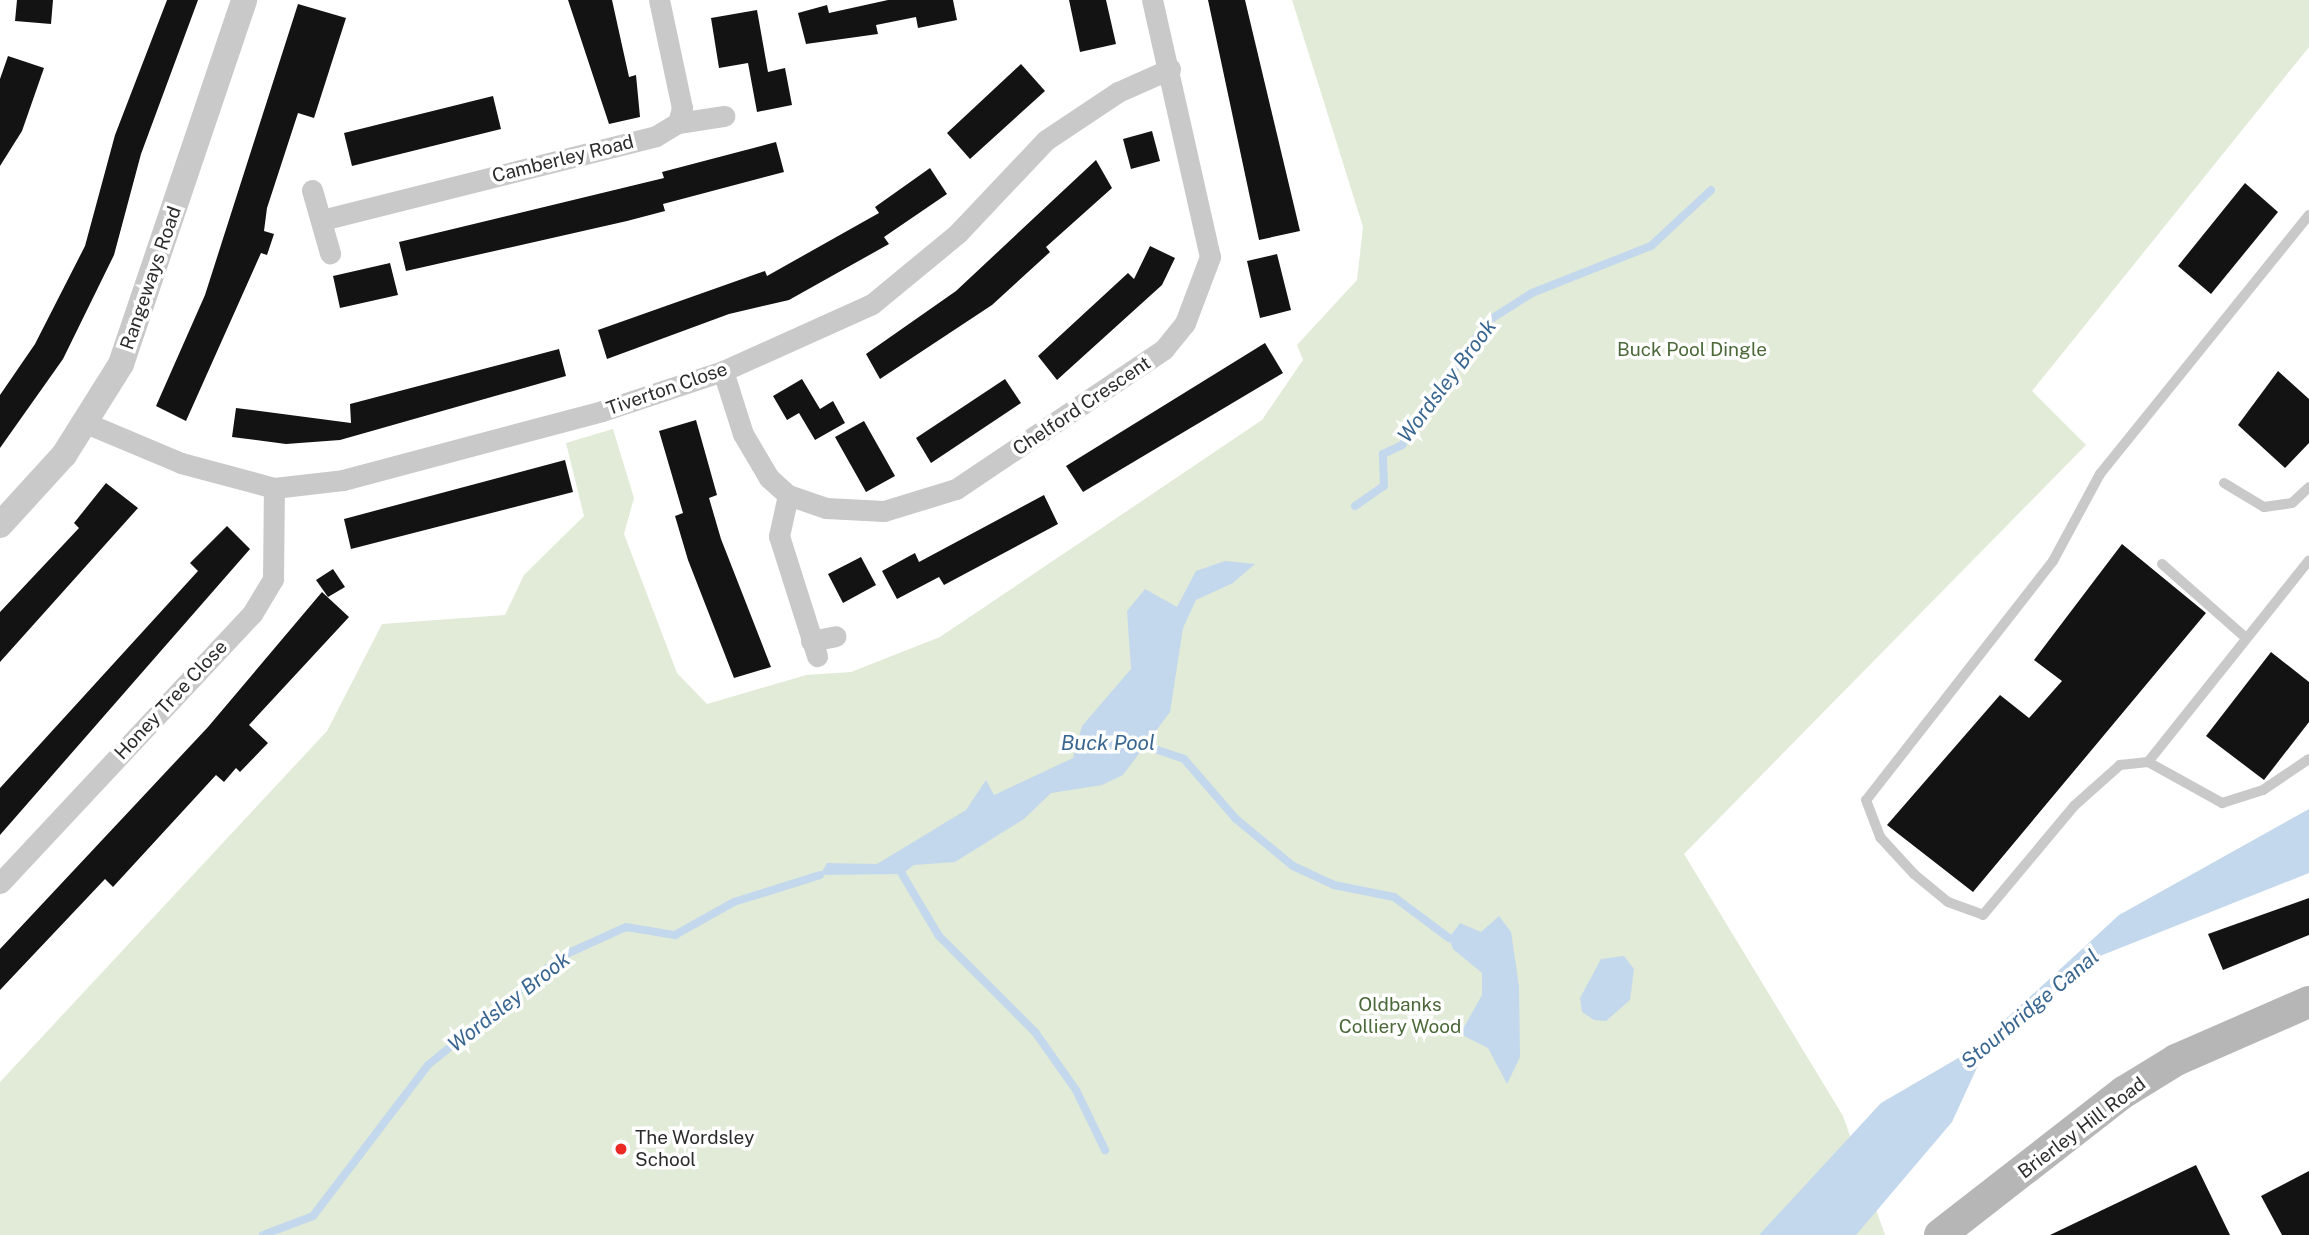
<!DOCTYPE html>
<html>
<head>
<meta charset="utf-8">
<style>
	body { margin:0 }
	#map { position:relative; width:2309px; height:1235px; overflow:hidden; background:#fff; font-family:"Public Sans",sans-serif }
	div>[style] { position:absolute }
	.green>* { inset:0; background:#e1ebd8 }
	.water>* { inset:0; background:#c3d8ec }
	.stream>* { height:8px; margin:-4px; padding:0 4px; transform-origin:4px; border-radius:4px; background:#c3d8ec }
	.building>* { inset:0; background:#131313 }
	.service>* { height:10px; margin:-5px; padding:0 5px; transform-origin:5px; border-radius:5px; background:#c9c9c9 }
	.minor>* { height:21px; margin:-10.5px; padding:0 10.5px; transform-origin:10.5px; border-radius:10.5px; background:#c9c9c9 }
	.tertiary>* { height:26px; margin:-13px; padding:0 13px; transform-origin:13px; border-radius:13px; background:#c9c9c9 }
	.secondary>* { height:32px; margin:-16px; padding:0 16px; transform-origin:16px; border-radius:16px; background:#b6b6b6 }
	.dots>* { width:19px; height:19px; translate:-50% -50%; box-sizing:border-box; border:4px solid #fff; border-radius:50% }
	span { translate:-50% -50%; white-space:nowrap; text-align:center; line-height:1.15; -webkit-text-stroke:7px #fff; paint-order:stroke }
	.street-label { font-size:19px; color:#2c2c2c }
	.park-label { font-size:19px; color:#4b6938 }
	.poi-label { font-size:19px; color:#2c2c2c }
	.left { translate:0 -50%; text-align:left }
	.water-label { font-size:21px; color:#386690; font-style:italic }
</style>
</head>
<body>
<div id="map">
	<div class="green">
		<i style="clip-path:polygon(1292px 0,2309px 0,2309px 47px,2032px 391px,2086px 445px,1684px 854px,1843px 1116px,1885px 1235px,0 1235px,0 1082px,327px 731px,382px 624px,505px 615px,524px 575px,584px 516px,566px 443px,613px 429px,634px 498px,624px 534px,677px 673px,707px 704px,806px 675px,851px 672px,940px 637px,1262px 420px,1303px 360px,1297px 345px,1357px 280px,1363px 227px)"></i>
	</div>
	<div class="water">
		<i style="clip-path:polygon(1225px 561px,1255px 564px,1233px 583px,1196px 600px,1183px 628px,1170px 712px,1123px 775px,1102px 785px,1051px 793px,1024px 819px,955px 862px,914px 865px,902px 874px,820px 875px,827px 863px,877px 864px,966px 810px,986px 780px,994px 795px,1073px 758px,1082px 726px,1131px 669px,1127px 611px,1145px 589px,1177px 607px,1196px 571px)"></i>
		<i style="clip-path:polygon(2309px 809px,2309px 873px,2095px 958px,1981px 1059px,1952px 1122px,1856px 1235px,1759px 1235px,1881px 1103px,1972px 1050px,2119px 915px)"></i>
		<i style="clip-path:polygon(1499px 916px,1511px 932px,1519px 986px,1520px 1057px,1507px 1084px,1488px 1048px,1460px 1034px,1482px 995px,1482px 973px,1453px 949px,1449px 938px,1460px 923px,1481px 932px)"></i>
		<i style="clip-path:polygon(1624px 956px,1634px 969px,1630px 1000px,1606px 1021px,1594px 1020px,1582px 1012px,1580px 998px,1601px 959px)"></i>
	</div>
	<div class="stream">
		<i style="left:1355px;top:506px;width:35px;rotate:-35deg"></i>
		<i style="left:1384px;top:486px;width:32px;rotate:-92deg"></i>
		<i style="left:1383px;top:454px;width:21px;rotate:-25deg"></i>
		<i style="left:1402px;top:445px;width:151px;rotate:-55.3deg"></i>
		<i style="left:1488px;top:321px;width:52px;rotate:-32.5deg"></i>
		<i style="left:1532px;top:293px;width:128px;rotate:-21.6deg"></i>
		<i style="left:1651px;top:246px;width:82px;rotate:-43deg"></i>
		<i style="left:1140px;top:744px;width:46px;rotate:18.8deg"></i>
		<i style="left:1184px;top:759px;width:79px;rotate:49.1deg"></i>
		<i style="left:1236px;top:819px;width:74px;rotate:39.5deg"></i>
		<i style="left:1293px;top:866px;width:45px;rotate:24.9deg"></i>
		<i style="left:1334px;top:885px;width:61px;rotate:11.3deg"></i>
		<i style="left:1394px;top:897px;width:69px;rotate:36.7deg"></i>
		<i style="left:902px;top:874px;width:72px;rotate:59.2deg"></i>
		<i style="left:939px;top:936px;width:136px;rotate:45deg"></i>
		<i style="left:1035px;top:1032px;width:71px;rotate:54.7deg"></i>
		<i style="left:1076px;top:1090px;width:67px;rotate:64.2deg"></i>
		<i style="left:263px;top:1235px;width:53px;rotate:-20.8deg"></i>
		<i style="left:313px;top:1216px;width:190px;rotate:-52.7deg"></i>
		<i style="left:428px;top:1065px;width:173px;rotate:-39.1deg"></i>
		<i style="left:562px;top:956px;width:70px;rotate:-24.4deg"></i>
		<i style="left:626px;top:927px;width:50px;rotate:9.3deg"></i>
		<i style="left:675px;top:935px;width:68px;rotate:-29.2deg"></i>
		<i style="left:734px;top:902px;width:90px;rotate:-17.4deg"></i>
	</div>
	<div class="building">
		<i style="clip-path:polygon(17px 0,53px 0,51px 24px,15px 21px)"></i>
		<i style="clip-path:polygon(167px 0,198px 0,141px 154px,114px 255px,63px 359px,0 448px,0 395px,35px 344px,85px 246px,115px 135px)"></i>
		<i style="clip-path:polygon(568px 0,612px 0,629px 77px,636px 75px,640px 117px,609px 124px)"></i>
		<i style="clip-path:polygon(888px 0,953px 0,957px 20px,918px 28px,916px 17px,876px 25px,878px 34px,806px 44px,798px 13px,827px 5px,829px 13px)"></i>
		<i style="clip-path:polygon(1069px 0,1106px 0,1116px 44px,1080px 52px)"></i>
		<i style="clip-path:polygon(1208px 0,1245px 0,1300px 231px,1259px 240px)"></i>
		<i style="clip-path:polygon(298px 4px,346px 18px,314px 118px,298px 113px,267px 208px,264px 231px,274px 234px,267px 255px,261px 253px,186px 421px,156px 406px,205px 295px)"></i>
		<i style="clip-path:polygon(757px 10px,768px 72px,785px 68px,792px 105px,757px 112px,748px 63px,719px 68px,711px 18px)"></i>
		<i style="clip-path:polygon(8px 56px,44px 68px,22px 131px,0 166px,0 79px)"></i>
		<i style="clip-path:polygon(1021px 64px,1045px 91px,970px 159px,947px 133px)"></i>
		<i style="clip-path:polygon(493px 96px,501px 129px,352px 166px,344px 133px)"></i>
		<i style="clip-path:polygon(1152px 131px,1160px 161px,1131px 169px,1123px 139px)"></i>
		<i style="clip-path:polygon(776px 142px,784px 172px,663px 204px,665px 211px,627px 221px,406px 271px,399px 242px,664px 178px,662px 172px)"></i>
		<i style="clip-path:polygon(1096px 160px,1112px 188px,1046px 247px,1050px 252px,992px 305px,880px 379px,866px 354px,956px 291px)"></i>
		<i style="clip-path:polygon(930px 168px,947px 194px,884px 237px,889px 244px,789px 300px,729px 314px,607px 359px,598px 330px,765px 271px,767px 276px,879px 213px,875px 207px)"></i>
		<i style="clip-path:polygon(2245px 183px,2278px 212px,2211px 294px,2178px 266px)"></i>
		<i style="clip-path:polygon(1150px 246px,1175px 258px,1162px 285px,1057px 380px,1038px 356px,1128px 273px,1134px 279px)"></i>
		<i style="clip-path:polygon(1277px 254px,1291px 310px,1260px 318px,1247px 261px)"></i>
		<i style="clip-path:polygon(390px 263px,398px 295px,340px 308px,333px 276px)"></i>
		<i style="clip-path:polygon(1265px 343px,1283px 373px,1083px 492px,1066px 466px)"></i>
		<i style="clip-path:polygon(559px 349px,566px 376px,340px 440px,286px 444px,232px 437px,236px 408px,351px 423px,350px 404px)"></i>
		<i style="clip-path:polygon(2278px 371px,2309px 399px,2309px 443px,2285px 468px,2238px 425px)"></i>
		<i style="clip-path:polygon(802px 379px,820px 409px,833px 401px,845px 423px,815px 440px,799px 413px,787px 420px,773px 396px)"></i>
		<i style="clip-path:polygon(1005px 379px,1021px 403px,931px 463px,916px 438px)"></i>
		<i style="clip-path:polygon(696px 420px,717px 495px,709px 498px,721px 539px,771px 667px,734px 678px,688px 560px,675px 516px,683px 513px,659px 431px)"></i>
		<i style="clip-path:polygon(864px 421px,895px 476px,866px 492px,835px 437px)"></i>
		<i style="clip-path:polygon(565px 460px,573px 492px,351px 549px,344px 519px)"></i>
		<i style="clip-path:polygon(106px 483px,138px 508px,0 662px,0 612px,79px 528px,74px 523px)"></i>
		<i style="clip-path:polygon(1044px 495px,1058px 524px,944px 585px,939px 577px,897px 599px,882px 571px,915px 553px,919px 562px)"></i>
		<i style="clip-path:polygon(227px 526px,250px 549px,0 835px,0 788px,198px 571px,190px 563px)"></i>
		<i style="clip-path:polygon(2122px 544px,2206px 613px,1973px 892px,1887px 825px,2000px 695px,2029px 718px,2062px 681px,2034px 660px)"></i>
		<i style="clip-path:polygon(861px 557px,876px 585px,843px 603px,828px 574px)"></i>
		<i style="clip-path:polygon(333px 569px,345px 587px,328px 597px,316px 580px)"></i>
		<i style="clip-path:polygon(322px 592px,349px 617px,249px 725px,268px 743px,240px 772px,236px 768px,224px 782px,216px 775px,113px 887px,105px 879px,0 990px,0 949px,208px 727px)"></i>
		<i style="clip-path:polygon(2271px 652px,2309px 682px,2309px 722px,2264px 780px,2206px 736px)"></i>
		<i style="clip-path:polygon(2309px 898px,2309px 935px,2223px 970px,2208px 934px)"></i>
		<i style="clip-path:polygon(2196px 1165px,2230px 1235px,2050px 1235px,2117px 1203px)"></i>
		<i style="clip-path:polygon(2309px 1171px,2309px 1235px,2282px 1235px,2261px 1196px)"></i>
	</div>
	<div class="service">
		<i style="left:2309px;top:215px;width:333px;rotate:128.9deg"></i>
		<i style="left:2100px;top:474px;width:99px;rotate:118.4deg"></i>
		<i style="left:2053px;top:561px;width:303px;rotate:128deg"></i>
		<i style="left:1866px;top:800px;width:40px;rotate:69deg"></i>
		<i style="left:1880px;top:837px;width:50px;rotate:47.4deg"></i>
		<i style="left:1914px;top:874px;width:44px;rotate:39.5deg"></i>
		<i style="left:1948px;top:902px;width:37px;rotate:20deg"></i>
		<i style="left:1983px;top:915px;width:142px;rotate:-50.1deg"></i>
		<i style="left:2074px;top:806px;width:62px;rotate:-41.7deg"></i>
		<i style="left:2120px;top:765px;width:28px;rotate:-6deg"></i>
		<i style="left:2148px;top:762px;width:85px;rotate:29deg"></i>
		<i style="left:2222px;top:803px;width:43px;rotate:-17.6deg"></i>
		<i style="left:2263px;top:790px;width:55px;rotate:-34deg"></i>
		<i style="left:2224px;top:483px;width:47px;rotate:31deg"></i>
		<i style="left:2264px;top:507px;width:28px;rotate:-8deg"></i>
		<i style="left:2292px;top:503px;width:23px;rotate:-43deg"></i>
		<i style="left:2162px;top:564px;width:112px;rotate:41.4deg"></i>
		<i style="left:2148px;top:762px;width:258px;rotate:-51.4deg"></i>
	</div>
	<div class="minor">
		<i style="left:678px;top:123px;width:47px;rotate:-8.7deg"></i>
		<i style="left:312px;top:190px;width:66px;rotate:74.1deg"></i>
		<i style="left:322px;top:220px;width:344px;rotate:-14.1deg"></i>
		<i style="left:656px;top:136px;width:26px;rotate:-31deg"></i>
		<i style="left:678px;top:123px;width:16px;rotate:-75deg"></i>
		<i style="left:682px;top:108px;width:110px;rotate:-102deg"></i>
		<i style="left:723px;top:371px;width:66px;rotate:72.4deg"></i>
		<i style="left:743px;top:434px;width:51px;rotate:59.4deg"></i>
		<i style="left:769px;top:478px;width:25px;rotate:42deg"></i>
		<i style="left:788px;top:495px;width:40px;rotate:18.9deg"></i>
		<i style="left:826px;top:508px;width:58px;rotate:3deg"></i>
		<i style="left:884px;top:511px;width:75px;rotate:-17deg"></i>
		<i style="left:956px;top:489px;width:251px;rotate:-33.9deg"></i>
		<i style="left:1164px;top:349px;width:33px;rotate:-51deg"></i>
		<i style="left:1185px;top:323px;width:71px;rotate:-69.3deg"></i>
		<i style="left:1210px;top:257px;width:263px;rotate:-102.7deg"></i>
		<i style="left:86px;top:423px;width:103px;rotate:22.8deg"></i>
		<i style="left:181px;top:463px;width:96px;rotate:15deg"></i>
		<i style="left:274px;top:488px;width:69px;rotate:-6.6deg"></i>
		<i style="left:343px;top:480px;width:268px;rotate:-14.9deg"></i>
		<i style="left:602px;top:411px;width:127px;rotate:-18.3deg"></i>
		<i style="left:723px;top:371px;width:163px;rotate:-24.2deg"></i>
		<i style="left:872px;top:304px;width:112px;rotate:-39.5deg"></i>
		<i style="left:958px;top:233px;width:128px;rotate:-46.6deg"></i>
		<i style="left:1046px;top:140px;width:87px;rotate:-33.7deg"></i>
		<i style="left:1118px;top:92px;width:57px;rotate:-23.9deg"></i>
		<i style="left:788px;top:495px;width:42px;rotate:102.4deg"></i>
		<i style="left:779px;top:536px;width:126px;rotate:72.4deg"></i>
		<i style="left:811px;top:641px;width:25px;rotate:-11deg"></i>
		<i style="left:0;top:883px;width:369px;rotate:-46.9deg"></i>
		<i style="left:252px;top:614px;width:41px;rotate:-59deg"></i>
		<i style="left:273px;top:579px;width:91px;rotate:-89.4deg"></i>
	</div>
	<div class="tertiary">
		<i style="left:0;top:525px;width:95px;rotate:-47.6deg"></i>
		<i style="left:64px;top:455px;width:107px;rotate:-57.9deg"></i>
		<i style="left:121px;top:364px;width:384px;rotate:-71.3deg"></i>
	</div>
	<div class="secondary">
		<i style="left:1940px;top:1235px;width:233px;rotate:-37.9deg"></i>
		<i style="left:2124px;top:1092px;width:61px;rotate:-31.6deg"></i>
		<i style="left:2176px;top:1060px;width:145px;rotate:-23.6deg"></i>
	</div>
	<div class="dots">
		<i style="left:621px;top:1149px;background:#ec2825"></i>
	</div>
	<div class="street-label">
		<span style="left:563px;top:159px;rotate:-14deg">Camberley Road</span>
		<span style="left:151px;top:278px;rotate:-71deg">Rangeways Road</span>
		<span style="left:667px;top:389px;rotate:-19deg">Tiverton Close</span>
		<span style="left:1082px;top:406px;rotate:-34deg">Chelford Crescent</span>
		<span style="left:171px;top:700px;rotate:-47deg">Honey Tree Close</span>
		<span style="left:2082px;top:1128px;rotate:-37deg">Brierley Hill Road</span>
	</div>
	<div class="park-label">
		<span style="left:1692px;top:350px">Buck Pool Dingle</span>
		<span style="left:1400px;top:1016px">Oldbanks<br>Colliery Wood</span>
	</div>
	<div class="poi-label">
		<span class="left" style="left:635px;top:1149px">The Wordsley<br>School</span>
	</div>
	<div class="water-label">
		<span style="left:1447px;top:381px;rotate:-53deg">Wordsley Brook</span>
		<span style="left:1108px;top:743px">Buck Pool</span>
		<span style="left:509px;top:1002px;rotate:-38deg">Wordsley Brook</span>
		<span style="left:2030px;top:1009px;rotate:-40deg">Stourbridge Canal</span>
	</div>
</div>
</body>
</html>
